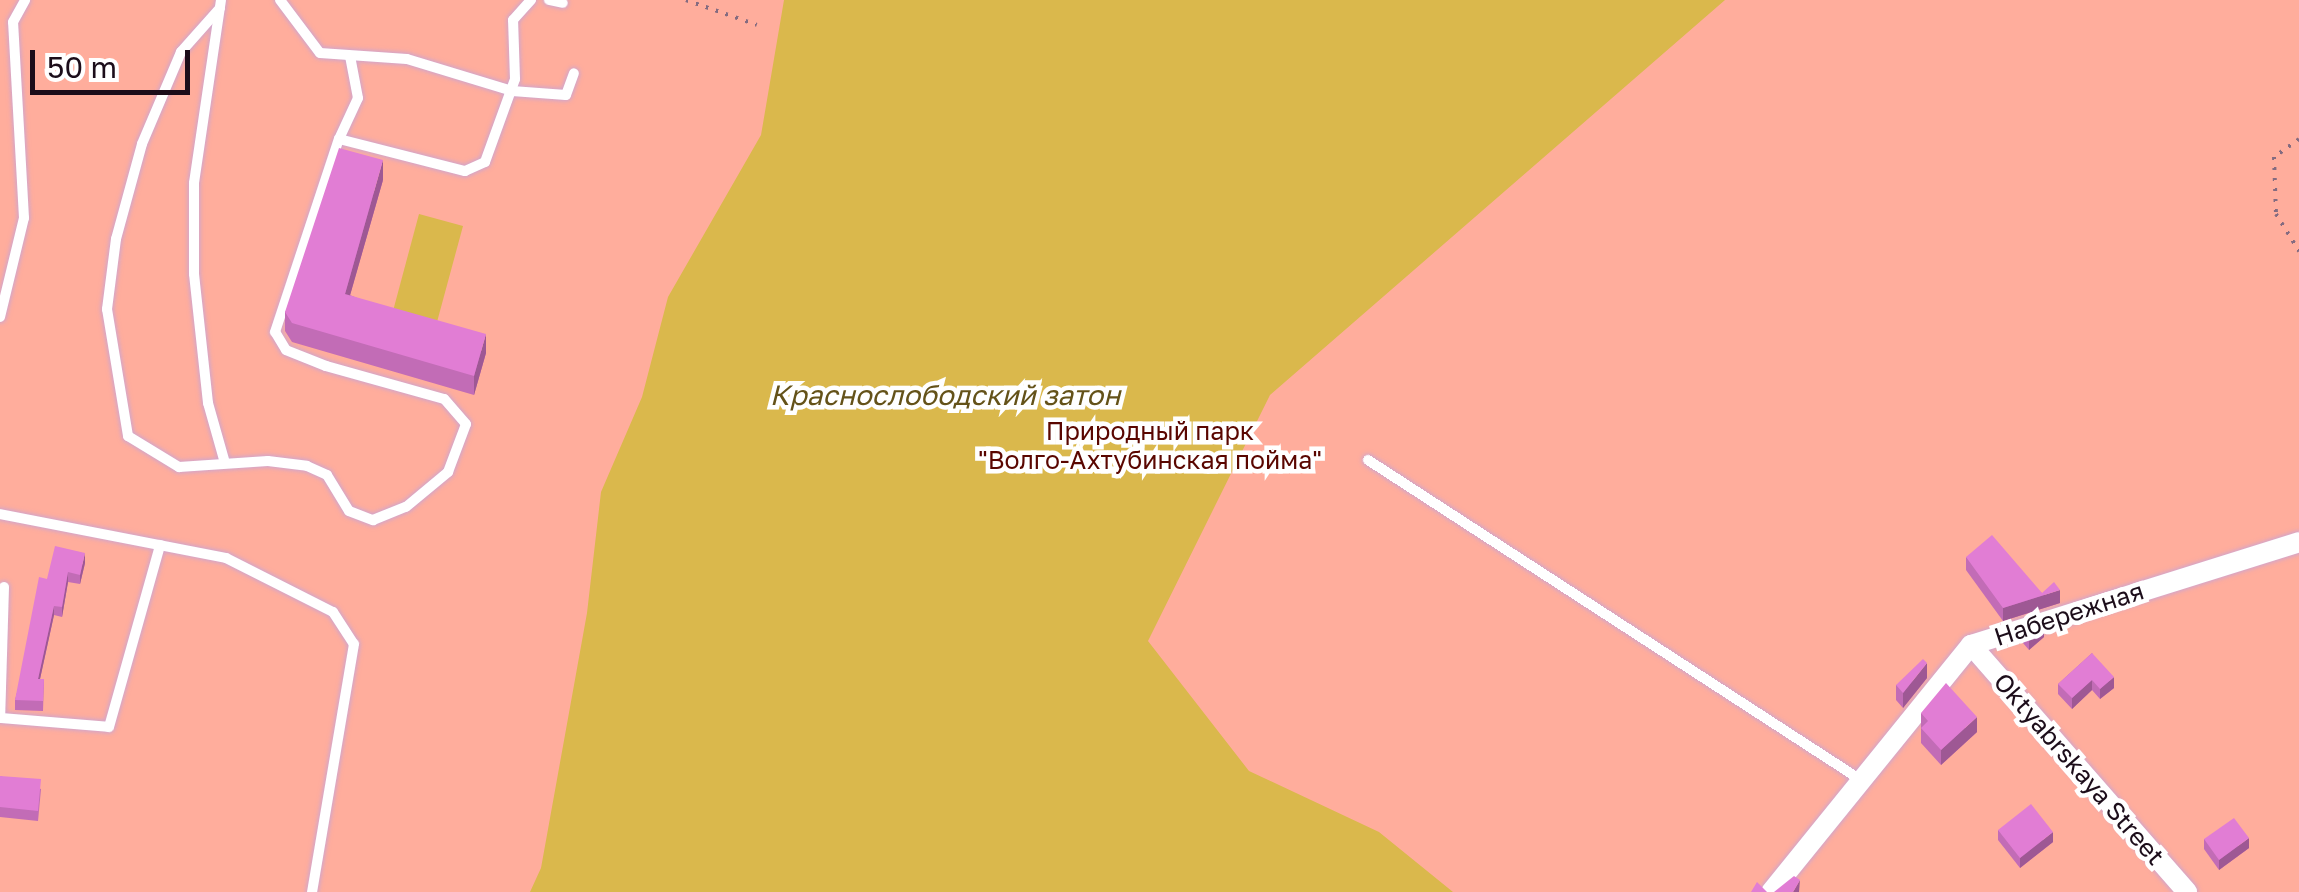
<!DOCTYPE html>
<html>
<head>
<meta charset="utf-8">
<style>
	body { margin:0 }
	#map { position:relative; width:2299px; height:892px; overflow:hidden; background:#fcd7f6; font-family:"Golos Text",sans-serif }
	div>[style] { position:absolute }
	.green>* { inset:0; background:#ffad9c }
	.water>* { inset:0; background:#dab84c }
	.path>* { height:4px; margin-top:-2px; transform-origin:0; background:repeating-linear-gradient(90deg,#846b80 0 2.5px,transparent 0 10.5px) }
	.roads { filter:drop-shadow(0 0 2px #d2a5cb) drop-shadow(0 0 2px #d2a5cb) }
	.service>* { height:10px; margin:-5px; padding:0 5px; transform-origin:5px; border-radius:5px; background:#fff }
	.minor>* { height:20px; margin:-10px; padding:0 10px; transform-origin:10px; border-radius:10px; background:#fff }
	.wall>* { inset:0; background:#c26cb6 }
	.shaded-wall>* { inset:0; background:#9e5894 }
	.building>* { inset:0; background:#e17dd4 }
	span { translate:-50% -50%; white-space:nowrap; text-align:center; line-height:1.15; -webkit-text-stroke:9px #fff; paint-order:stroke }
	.park-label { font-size:25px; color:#5a0600 }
	.street-label { font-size:25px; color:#1c0d1a }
	.water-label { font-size:28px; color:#645219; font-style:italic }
	.scale { position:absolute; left:30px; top:50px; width:160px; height:45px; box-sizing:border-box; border:5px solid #1c0d1a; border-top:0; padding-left:12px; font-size:30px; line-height:35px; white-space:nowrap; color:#1c0d1a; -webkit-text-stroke:8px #fff; paint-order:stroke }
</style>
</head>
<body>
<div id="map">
	<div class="green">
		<i style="clip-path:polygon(0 0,2299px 0,2299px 892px,0 892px)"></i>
	</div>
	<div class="water">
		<i style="clip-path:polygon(784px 0,1725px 0,1270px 395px,1148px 641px,1249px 771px,1379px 832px,1453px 892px,530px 892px,541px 868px,587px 613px,601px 492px,642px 397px,668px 297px,761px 135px)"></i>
		<i style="clip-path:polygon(419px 214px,463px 226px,437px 322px,393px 311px)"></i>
	</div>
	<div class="path">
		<i style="left:686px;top:0;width:75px;rotate:19.4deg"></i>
		<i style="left:2299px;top:139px;width:31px;rotate:144deg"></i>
		<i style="left:2274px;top:157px;width:57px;rotate:88deg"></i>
		<i style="left:2276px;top:214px;width:44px;rotate:58.1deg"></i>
	</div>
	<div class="roads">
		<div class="service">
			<i style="left:221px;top:0;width:185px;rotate:98.4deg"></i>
			<i style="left:194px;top:183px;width:91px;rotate:90deg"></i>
			<i style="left:194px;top:274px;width:130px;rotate:83.8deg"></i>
			<i style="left:208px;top:403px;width:62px;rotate:74.2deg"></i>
			<i style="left:280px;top:0;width:66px;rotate:53deg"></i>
			<i style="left:320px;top:53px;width:87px;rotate:3.9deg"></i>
			<i style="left:407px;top:59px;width:110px;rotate:16.9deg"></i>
			<i style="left:512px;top:91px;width:54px;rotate:4.2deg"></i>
			<i style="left:566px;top:95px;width:23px;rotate:-70deg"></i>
			<i style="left:549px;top:0;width:14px;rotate:12deg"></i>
			<i style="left:220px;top:8px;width:59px;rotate:131.6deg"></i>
			<i style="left:181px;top:52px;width:100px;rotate:113deg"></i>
			<i style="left:142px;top:144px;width:98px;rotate:105.3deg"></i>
			<i style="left:116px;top:239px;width:71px;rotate:97.3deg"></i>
			<i style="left:107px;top:309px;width:129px;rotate:80.6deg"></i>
			<i style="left:128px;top:436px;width:60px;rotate:31.3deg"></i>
			<i style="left:179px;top:467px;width:89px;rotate:-3.9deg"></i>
			<i style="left:268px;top:461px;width:39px;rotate:7deg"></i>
			<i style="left:307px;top:466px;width:22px;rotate:24deg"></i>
			<i style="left:327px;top:475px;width:42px;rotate:58.6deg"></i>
			<i style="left:349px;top:511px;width:26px;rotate:21deg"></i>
			<i style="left:373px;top:520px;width:35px;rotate:-22deg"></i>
			<i style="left:406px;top:507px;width:55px;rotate:-39.8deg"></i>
			<i style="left:448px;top:472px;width:51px;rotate:-69.4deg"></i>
			<i style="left:466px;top:424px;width:33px;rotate:-131deg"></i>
			<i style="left:444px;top:399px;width:123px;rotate:-164.4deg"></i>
			<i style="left:326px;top:366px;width:43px;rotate:-158.2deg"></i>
			<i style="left:286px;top:350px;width:21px;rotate:-121deg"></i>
			<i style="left:275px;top:332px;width:203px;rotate:-71.7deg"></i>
			<i style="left:339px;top:139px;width:130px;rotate:14.3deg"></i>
			<i style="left:465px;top:171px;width:22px;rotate:-24deg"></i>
			<i style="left:485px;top:162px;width:88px;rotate:-70.1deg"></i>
			<i style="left:515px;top:79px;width:59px;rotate:-91.9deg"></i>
			<i style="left:513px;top:20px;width:27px;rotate:-48deg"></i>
			<i style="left:339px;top:139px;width:45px;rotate:-65.1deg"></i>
			<i style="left:358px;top:98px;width:43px;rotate:-100.8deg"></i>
			<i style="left:0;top:317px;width:102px;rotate:-76.4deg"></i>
			<i style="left:24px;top:218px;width:196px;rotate:-93.2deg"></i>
			<i style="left:13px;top:22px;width:25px;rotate:-61deg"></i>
			<i style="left:1368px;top:460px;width:588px;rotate:32.99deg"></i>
			<i style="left:0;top:514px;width:230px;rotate:11deg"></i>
			<i style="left:226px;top:558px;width:120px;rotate:26.8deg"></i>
			<i style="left:333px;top:612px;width:38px;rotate:57deg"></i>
			<i style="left:354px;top:644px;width:252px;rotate:99.6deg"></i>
			<i style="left:4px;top:587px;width:131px;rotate:91.7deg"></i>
			<i style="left:0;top:718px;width:109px;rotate:4.7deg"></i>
			<i style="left:109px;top:727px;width:189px;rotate:-74.3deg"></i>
		</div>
		<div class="minor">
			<i style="left:1971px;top:645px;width:328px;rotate:48.8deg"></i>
			<i style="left:1771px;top:892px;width:318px;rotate:-51deg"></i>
			<i style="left:1971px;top:645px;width:344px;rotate:-17.4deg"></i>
		</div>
	</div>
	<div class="wall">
		<i style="clip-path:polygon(383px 180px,350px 295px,486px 353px,474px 395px,292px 342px,285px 331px,285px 312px)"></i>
		<i style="clip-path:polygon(1966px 557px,2042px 593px,2060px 603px,2003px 621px,1966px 570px)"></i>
		<i style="clip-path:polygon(85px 563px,80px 584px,68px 582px,62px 617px,54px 615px,40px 679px,44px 679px,43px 711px,15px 710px,15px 700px,47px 579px)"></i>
		<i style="clip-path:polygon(2023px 628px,2044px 637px,2029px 650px,2023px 643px)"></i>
		<i style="clip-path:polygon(2092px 653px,2114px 688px,2100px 699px,2092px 690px,2072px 709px,2058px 694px,2058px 684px)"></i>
		<i style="clip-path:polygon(1927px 678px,1903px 708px,1896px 700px,1896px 685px)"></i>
		<i style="clip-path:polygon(1921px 713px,1977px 732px,1941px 765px,1921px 743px)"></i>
		<i style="clip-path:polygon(0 776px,41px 789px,38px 821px,0 817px)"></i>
		<i style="clip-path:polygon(1998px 830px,2053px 842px,2020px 868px,1998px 840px)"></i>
		<i style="clip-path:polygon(2204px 839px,2249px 848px,2219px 870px,2204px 849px)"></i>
	</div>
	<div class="shaded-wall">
		<i style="clip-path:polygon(383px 160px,383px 180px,345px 313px,345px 294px)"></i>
		<i style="clip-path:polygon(486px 334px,486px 353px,474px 395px,474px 376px)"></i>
		<i style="clip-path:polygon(85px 553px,85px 563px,80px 584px,80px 575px)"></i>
		<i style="clip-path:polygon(68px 572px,68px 582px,62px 617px,62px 607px)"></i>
		<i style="clip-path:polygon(2060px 590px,2060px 603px,2003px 621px,2003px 608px)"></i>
		<i style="clip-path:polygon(54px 606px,54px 615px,38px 688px,38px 679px)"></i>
		<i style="clip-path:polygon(2044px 622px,2044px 637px,2029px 650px,2029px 635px)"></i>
		<i style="clip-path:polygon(1927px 663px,1927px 678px,1903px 708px,1903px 693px)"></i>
		<i style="clip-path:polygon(2114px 677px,2114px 688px,2100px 699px,2100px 689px)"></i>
		<i style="clip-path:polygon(2092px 680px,2092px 690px,2072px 709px,2072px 698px)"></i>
		<i style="clip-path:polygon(1977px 717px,1977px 732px,1941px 765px,1941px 750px)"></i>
		<i style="clip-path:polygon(2053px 832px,2053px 842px,2020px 868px,2020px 858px)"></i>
		<i style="clip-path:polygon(2249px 838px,2249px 848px,2219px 870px,2219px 860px)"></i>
		<i style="clip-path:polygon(1800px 880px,1799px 892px,1793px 892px)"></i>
	</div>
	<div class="building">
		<i style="clip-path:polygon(339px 148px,383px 160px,345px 294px,486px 334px,474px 376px,292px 323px,285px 312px)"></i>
		<i style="clip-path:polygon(1992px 535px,2042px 593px,2054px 582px,2060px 590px,2003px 608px,1966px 557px)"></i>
		<i style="clip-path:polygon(55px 546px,85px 553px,80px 575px,68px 572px,62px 607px,54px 606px,38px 679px,44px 679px,43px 701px,15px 700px,39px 577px,47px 579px)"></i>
		<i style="clip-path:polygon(2044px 622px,2029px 635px,2023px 628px)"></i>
		<i style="clip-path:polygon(2092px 653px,2114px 677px,2100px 689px,2092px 680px,2072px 698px,2058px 684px)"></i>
		<i style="clip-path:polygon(1923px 659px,1927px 663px,1903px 693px,1896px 685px)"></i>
		<i style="clip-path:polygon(1946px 683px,1977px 717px,1941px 750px,1921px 728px,1928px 721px,1921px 713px)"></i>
		<i style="clip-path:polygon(0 776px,41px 779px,38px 811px,0 807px)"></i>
		<i style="clip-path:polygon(2031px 804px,2053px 832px,2020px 858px,1998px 830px)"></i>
		<i style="clip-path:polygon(2234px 818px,2249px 838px,2219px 860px,2204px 839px)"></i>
		<i style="clip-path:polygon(1794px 876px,1800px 880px,1793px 892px,1774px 892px)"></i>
		<i style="clip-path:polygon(1757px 882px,1767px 892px,1751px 892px)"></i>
	</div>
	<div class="park-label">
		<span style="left:1150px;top:446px">Природный парк<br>"Волго-Ахтубинская пойма"</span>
	</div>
	<div class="street-label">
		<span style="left:2069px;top:614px;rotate:-18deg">Набережная</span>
		<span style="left:2079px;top:769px;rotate:49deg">Oktyabrskaya Street</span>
	</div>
	<div class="water-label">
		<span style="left:945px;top:395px">Краснослободский затон</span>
	</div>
	<div class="scale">50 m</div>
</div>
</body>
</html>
